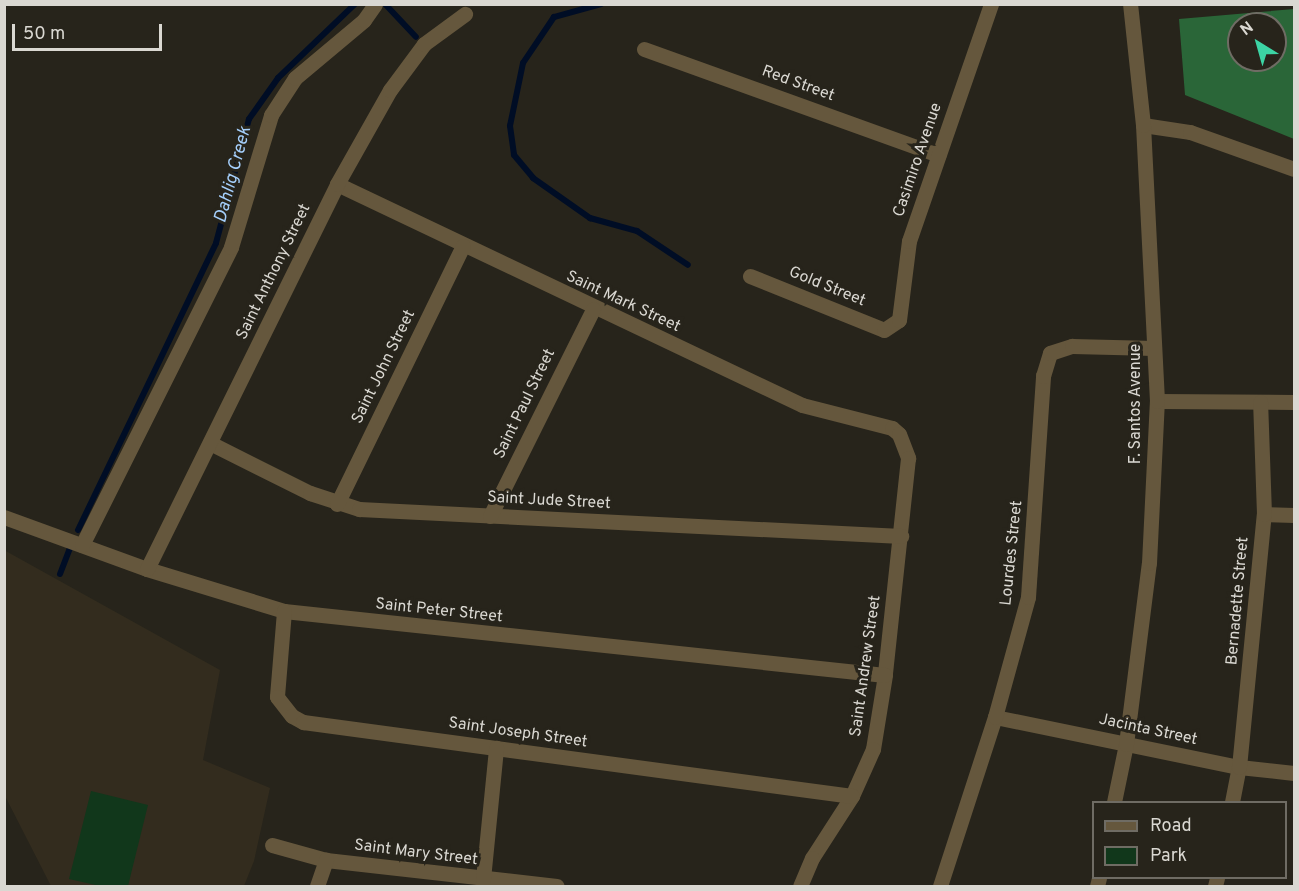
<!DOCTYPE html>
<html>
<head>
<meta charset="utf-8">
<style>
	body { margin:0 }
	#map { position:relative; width:1299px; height:891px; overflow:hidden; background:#27241b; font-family:Overpass,sans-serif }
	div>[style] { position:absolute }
	.built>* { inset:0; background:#332c1e }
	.green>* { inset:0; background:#11371b }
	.forest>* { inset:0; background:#2a6638 }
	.stream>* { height:6px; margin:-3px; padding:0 3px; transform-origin:3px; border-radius:3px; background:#000d25 }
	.minor>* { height:15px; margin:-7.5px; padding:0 7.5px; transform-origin:7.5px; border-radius:7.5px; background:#65573d }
	.tertiary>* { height:15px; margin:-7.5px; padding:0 7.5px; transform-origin:7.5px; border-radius:7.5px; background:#65573d }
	span { translate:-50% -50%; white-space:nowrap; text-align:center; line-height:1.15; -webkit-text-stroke:6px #27241b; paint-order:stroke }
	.street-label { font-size:16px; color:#dad8d2 }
	.water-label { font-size:18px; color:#a5cffb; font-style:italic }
	.frame { position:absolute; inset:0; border:6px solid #dad8d2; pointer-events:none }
	.legend { position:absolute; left:1092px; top:801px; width:195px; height:78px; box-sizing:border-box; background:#27241b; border:2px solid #6f6c64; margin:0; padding:8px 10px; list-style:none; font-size:18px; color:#dad8d2 }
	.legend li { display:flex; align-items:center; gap:12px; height:30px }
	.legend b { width:30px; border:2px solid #6f6c64 }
	.north { position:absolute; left:1227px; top:12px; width:60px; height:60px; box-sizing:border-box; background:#27241b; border:2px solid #6f6c64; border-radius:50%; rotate:323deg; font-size:16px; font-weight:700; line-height:24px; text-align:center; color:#dad8d2 }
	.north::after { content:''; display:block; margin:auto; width:21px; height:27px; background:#3cd4a4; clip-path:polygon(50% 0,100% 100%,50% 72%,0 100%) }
	.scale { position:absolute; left:12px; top:24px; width:150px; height:27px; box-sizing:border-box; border:3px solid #dad8d2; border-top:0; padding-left:8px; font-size:18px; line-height:21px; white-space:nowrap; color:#dad8d2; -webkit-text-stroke:4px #27241b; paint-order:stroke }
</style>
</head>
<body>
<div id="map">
	<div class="built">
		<i style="clip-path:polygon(4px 550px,220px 670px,203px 760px,270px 788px,254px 861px,244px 886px,51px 886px,5px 796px)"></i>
	</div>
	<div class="green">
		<i style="clip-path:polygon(91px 791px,148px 805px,128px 886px,100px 886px,69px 879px)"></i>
	</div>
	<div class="forest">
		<i style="clip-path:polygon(evenodd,1294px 9px,1294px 139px,1185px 95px,1179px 19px,1294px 9px,1239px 24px,1275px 24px,1275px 60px,1239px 60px,1239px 24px)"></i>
	</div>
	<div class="stream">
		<i style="left:385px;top:4px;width:45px;rotate:46.8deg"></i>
		<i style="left:601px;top:4px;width:49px;rotate:164.5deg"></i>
		<i style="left:554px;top:17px;width:55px;rotate:124deg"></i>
		<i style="left:523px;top:63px;width:64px;rotate:101.7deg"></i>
		<i style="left:510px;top:126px;width:29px;rotate:82deg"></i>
		<i style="left:514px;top:155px;width:30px;rotate:50deg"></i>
		<i style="left:533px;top:178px;width:70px;rotate:35.1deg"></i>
		<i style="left:590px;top:218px;width:49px;rotate:15.5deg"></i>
		<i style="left:637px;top:231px;width:61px;rotate:33.7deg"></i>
		<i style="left:78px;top:530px;width:318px;rotate:-64.3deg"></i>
		<i style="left:216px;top:243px;width:128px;rotate:-75.1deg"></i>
		<i style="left:249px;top:119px;width:50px;rotate:-54.7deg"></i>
		<i style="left:278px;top:78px;width:107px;rotate:-43.9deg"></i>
		<i style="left:60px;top:574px;width:28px;rotate:-69deg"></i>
	</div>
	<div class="minor">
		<i style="left:644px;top:49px;width:313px;rotate:19.8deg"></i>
		<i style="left:1143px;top:125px;width:48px;rotate:8.5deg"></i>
		<i style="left:1190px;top:132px;width:110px;rotate:19.6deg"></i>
		<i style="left:337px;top:184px;width:515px;rotate:25.42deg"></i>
		<i style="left:802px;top:405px;width:93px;rotate:14.3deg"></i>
		<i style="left:892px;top:428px;width:9px;rotate:41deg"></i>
		<i style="left:899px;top:434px;width:26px;rotate:69deg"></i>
		<i style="left:908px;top:458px;width:218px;rotate:96.1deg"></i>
		<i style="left:885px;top:675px;width:75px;rotate:99.2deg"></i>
		<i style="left:873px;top:749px;width:51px;rotate:114.1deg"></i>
		<i style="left:852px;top:796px;width:74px;rotate:122.8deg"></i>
		<i style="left:812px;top:858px;width:30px;rotate:113deg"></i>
		<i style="left:750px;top:276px;width:144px;rotate:21.9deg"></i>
		<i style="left:884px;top:330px;width:18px;rotate:-34deg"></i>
		<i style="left:899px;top:320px;width:80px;rotate:-82.8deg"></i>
		<i style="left:909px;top:241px;width:251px;rotate:-70.9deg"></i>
		<i style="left:1157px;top:401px;width:137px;rotate:0.4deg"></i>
		<i style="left:210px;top:443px;width:112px;rotate:26.6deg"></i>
		<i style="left:310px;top:493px;width:52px;rotate:18.1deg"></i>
		<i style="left:359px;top:509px;width:543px;rotate:2.85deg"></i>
		<i style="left:337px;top:504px;width:287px;rotate:-64deg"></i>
		<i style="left:1264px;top:514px;width:30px;rotate:2deg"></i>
		<i style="left:490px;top:516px;width:231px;rotate:-63.5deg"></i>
		<i style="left:4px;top:517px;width:152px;rotate:20deg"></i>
		<i style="left:147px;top:569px;width:143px;rotate:17deg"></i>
		<i style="left:284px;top:611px;width:604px;rotate:6.08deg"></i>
		<i style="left:82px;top:545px;width:333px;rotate:-63.4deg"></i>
		<i style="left:231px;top:247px;width:138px;rotate:-73.1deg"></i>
		<i style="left:271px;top:115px;width:44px;rotate:-57deg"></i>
		<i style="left:295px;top:78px;width:90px;rotate:-40deg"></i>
		<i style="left:364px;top:20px;width:19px;rotate:-55deg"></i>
		<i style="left:147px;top:569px;width:429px;rotate:-63.7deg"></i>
		<i style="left:337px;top:184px;width:108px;rotate:-60.6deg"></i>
		<i style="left:390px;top:90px;width:57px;rotate:-53.5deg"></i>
		<i style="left:424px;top:44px;width:51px;rotate:-36.2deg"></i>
		<i style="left:284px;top:611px;width:86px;rotate:94.7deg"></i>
		<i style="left:277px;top:697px;width:24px;rotate:52deg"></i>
		<i style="left:292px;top:716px;width:13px;rotate:29deg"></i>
		<i style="left:303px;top:722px;width:554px;rotate:7.68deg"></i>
		<i style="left:995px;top:717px;width:249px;rotate:11.6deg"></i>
		<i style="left:1239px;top:767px;width:55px;rotate:6.2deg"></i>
		<i style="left:1232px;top:802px;width:36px;rotate:-79deg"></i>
		<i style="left:1239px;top:767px;width:254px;rotate:-84.4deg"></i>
		<i style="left:1264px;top:514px;width:112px;rotate:-92deg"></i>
		<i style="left:272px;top:845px;width:56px;rotate:15.5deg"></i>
		<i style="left:326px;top:860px;width:232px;rotate:6.4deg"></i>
		<i style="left:483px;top:879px;width:132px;rotate:-84.3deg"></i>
		<i style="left:317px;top:886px;width:28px;rotate:-71deg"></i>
		<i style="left:940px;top:886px;width:178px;rotate:-72deg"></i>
		<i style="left:995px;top:717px;width:124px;rotate:-74.6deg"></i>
		<i style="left:1028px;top:597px;width:222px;rotate:-86.1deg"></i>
		<i style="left:1043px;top:376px;width:24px;rotate:-73deg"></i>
		<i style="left:1050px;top:353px;width:23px;rotate:-18deg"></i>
		<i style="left:1072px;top:346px;width:82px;rotate:1.4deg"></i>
		<i style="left:1215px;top:886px;width:8px;rotate:-76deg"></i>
	</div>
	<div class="tertiary">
		<i style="left:1114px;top:802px;width:59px;rotate:-78.3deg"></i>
		<i style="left:1126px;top:744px;width:182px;rotate:-82.8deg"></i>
		<i style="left:1149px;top:563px;width:162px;rotate:-87.2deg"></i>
		<i style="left:1157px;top:401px;width:276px;rotate:-92.9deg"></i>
		<i style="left:1143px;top:125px;width:122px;rotate:-96.1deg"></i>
		<i style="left:1097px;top:886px;width:8px;rotate:-76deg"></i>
	</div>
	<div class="street-label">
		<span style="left:798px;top:84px;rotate:20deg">Red Street</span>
		<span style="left:918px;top:160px;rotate:-71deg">Casimiro Avenue</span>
		<span style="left:274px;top:272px;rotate:-64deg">Saint Anthony Street</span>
		<span style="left:827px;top:287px;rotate:22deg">Gold Street</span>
		<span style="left:623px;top:302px;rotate:25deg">Saint Mark Street</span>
		<span style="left:384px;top:367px;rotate:-64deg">Saint John Street</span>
		<span style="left:525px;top:404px;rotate:-64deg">Saint Paul Street</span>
		<span style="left:1136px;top:404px;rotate:-90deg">F. Santos Avenue</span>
		<span style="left:549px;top:501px;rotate:3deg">Saint Jude Street</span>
		<span style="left:1012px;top:553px;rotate:-84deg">Lourdes Street</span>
		<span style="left:1238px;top:601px;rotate:-85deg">Bernadette Street</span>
		<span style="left:439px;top:611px;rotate:6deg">Saint Peter Street</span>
		<span style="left:866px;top:666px;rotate:-82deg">Saint Andrew Street</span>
		<span style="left:1148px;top:730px;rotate:12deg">Jacinta Street</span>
		<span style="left:518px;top:733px;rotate:8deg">Saint Joseph Street</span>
		<span style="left:416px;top:853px;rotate:7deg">Saint Mary Street</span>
	</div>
	<div class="water-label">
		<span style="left:234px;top:175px;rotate:-75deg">Dahlig Creek</span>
	</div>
	<div class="frame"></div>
	<ul class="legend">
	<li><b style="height:8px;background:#65573d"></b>Road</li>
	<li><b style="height:16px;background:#11371b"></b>Park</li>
	</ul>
	<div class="north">N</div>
	<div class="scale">50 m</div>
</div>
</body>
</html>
